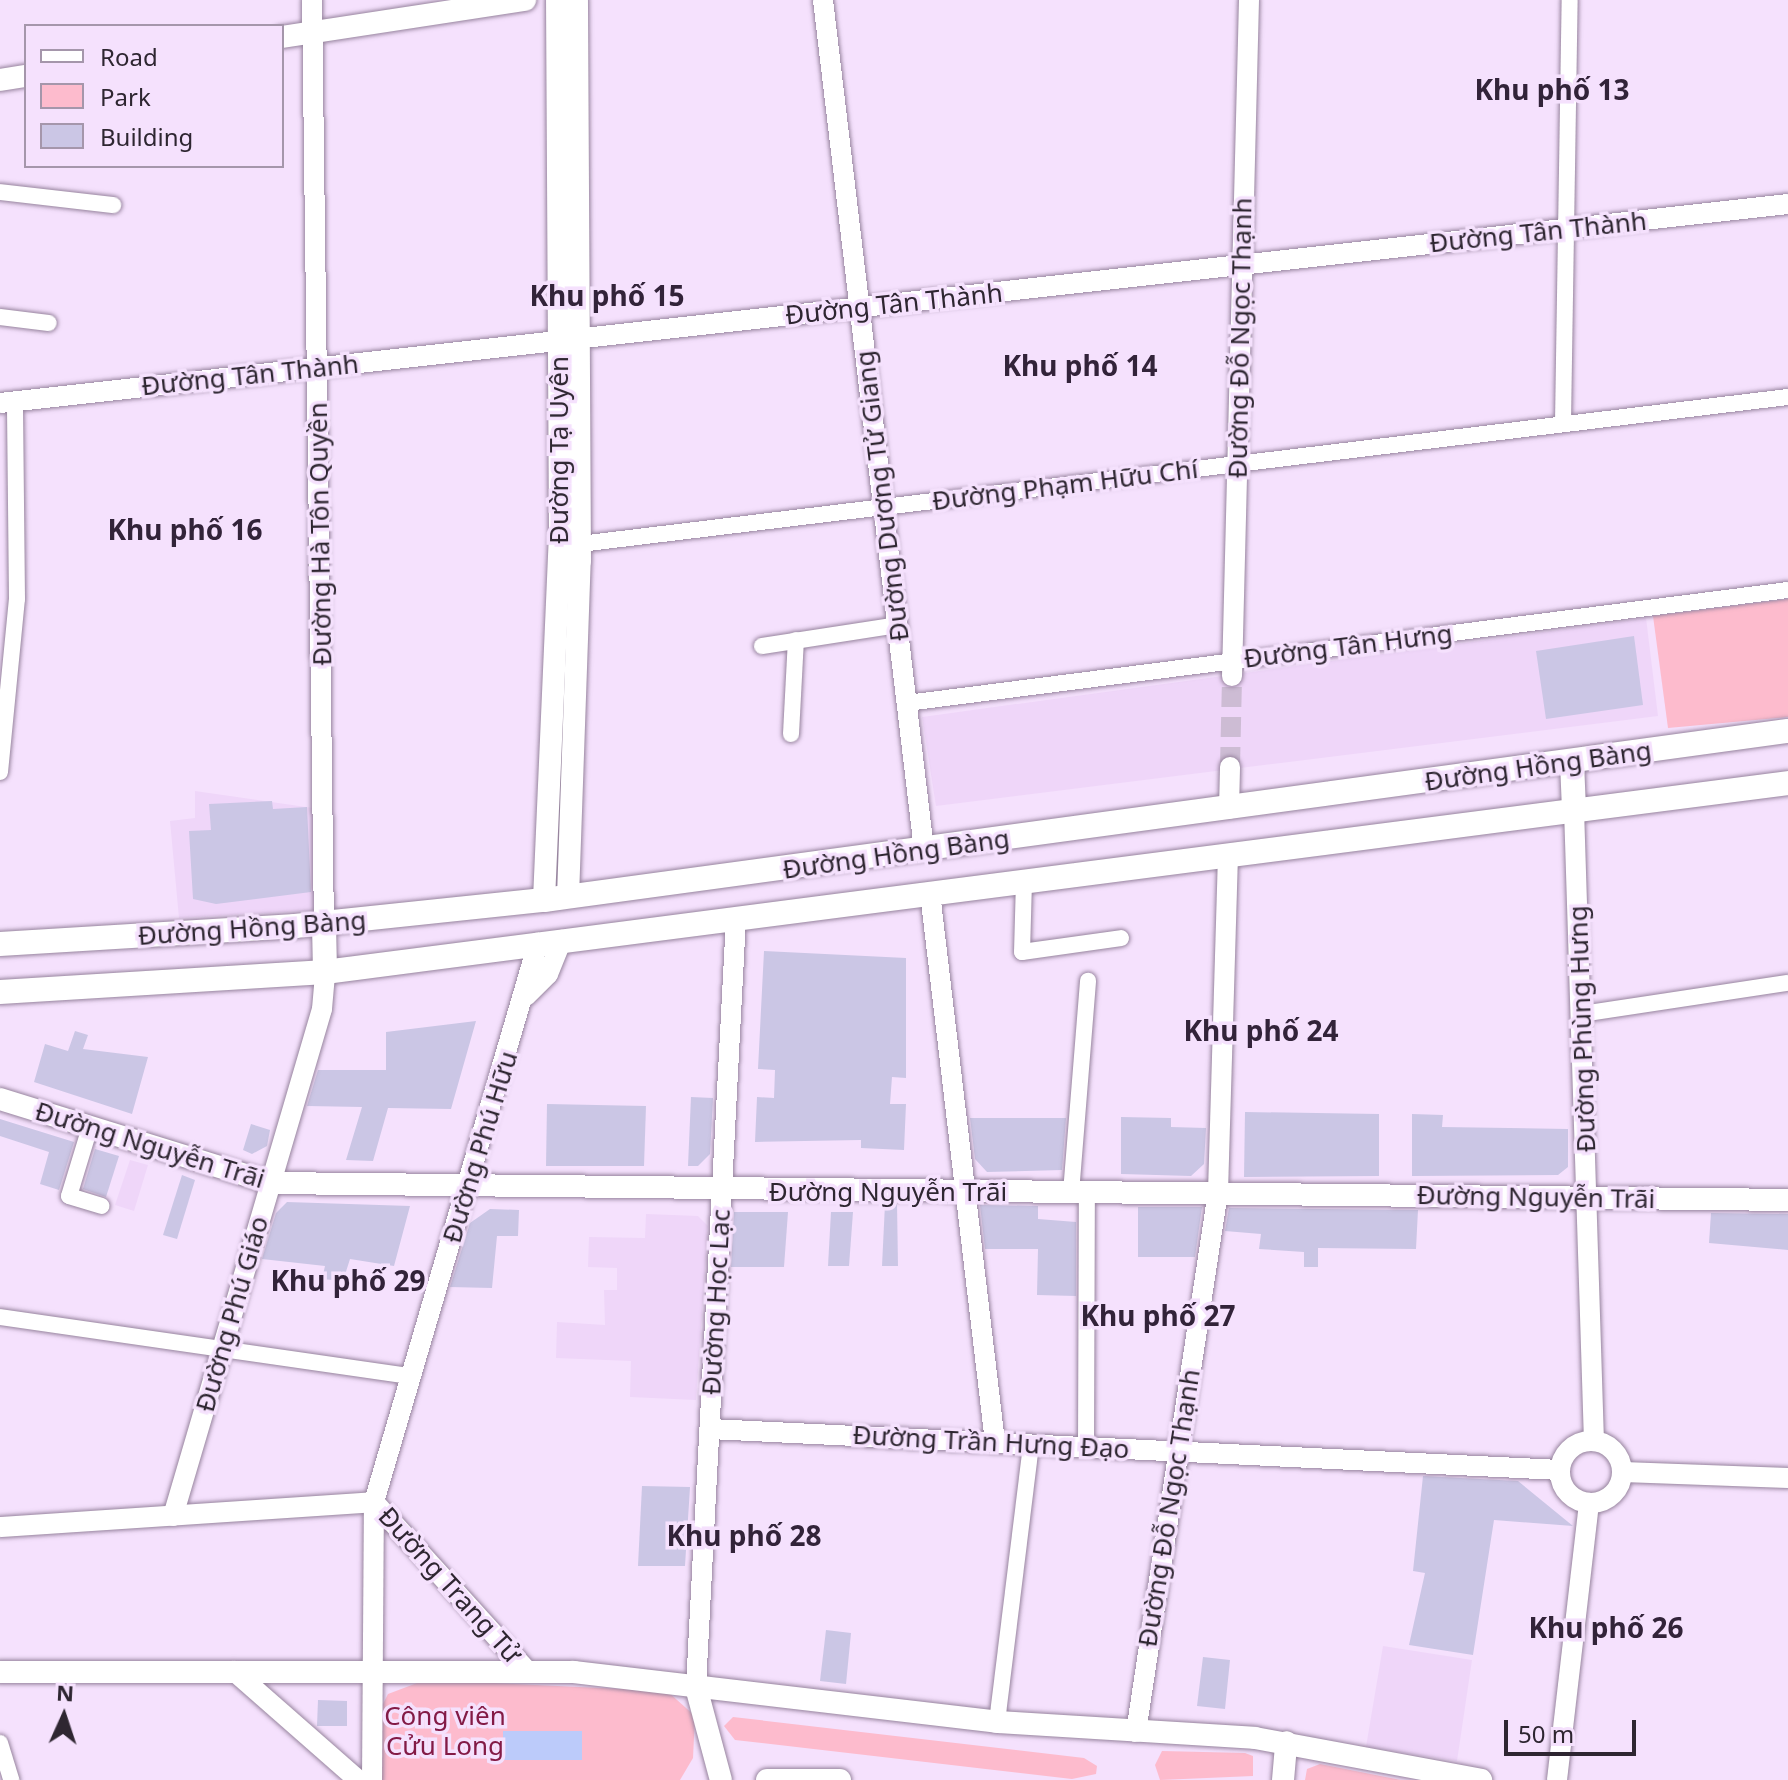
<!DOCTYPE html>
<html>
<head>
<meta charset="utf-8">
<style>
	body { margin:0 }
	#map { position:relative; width:1788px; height:1780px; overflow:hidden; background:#f5e1fd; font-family:"Noto Sans",sans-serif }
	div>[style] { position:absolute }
	.built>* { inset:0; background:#efd6f9 }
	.green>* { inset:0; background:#fdbbcd }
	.water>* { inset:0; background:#bccbfa }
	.building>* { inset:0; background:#cbc6e5 }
	.tertiary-tunnel>* { height:20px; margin-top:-10px; transform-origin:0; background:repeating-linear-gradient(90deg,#cdbcd4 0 20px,transparent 0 30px) }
	.roads { filter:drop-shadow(0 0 2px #97849e) drop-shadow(0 0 2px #97849e) }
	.minor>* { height:16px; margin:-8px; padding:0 8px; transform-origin:8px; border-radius:8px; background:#fff }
	.tertiary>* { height:20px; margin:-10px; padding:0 10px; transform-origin:10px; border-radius:10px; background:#fff }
	.tertiary>.ring { margin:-10px; padding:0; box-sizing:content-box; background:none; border:20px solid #fff; border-radius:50% }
	.secondary>* { height:22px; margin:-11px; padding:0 11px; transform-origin:11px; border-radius:11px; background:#fff }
	.primary>* { height:24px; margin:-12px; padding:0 12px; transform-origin:12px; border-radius:12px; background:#fff }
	span { translate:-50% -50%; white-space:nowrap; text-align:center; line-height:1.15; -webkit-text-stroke:7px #f5e1fd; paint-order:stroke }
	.street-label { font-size:26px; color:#2e2631 }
	.park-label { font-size:26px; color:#831a46 }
	.neighbourhood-label { font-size:28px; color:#322339; font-weight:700 }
	.legend { position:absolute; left:24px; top:24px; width:260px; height:144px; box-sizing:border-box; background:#f5e1fd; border:2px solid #a596ab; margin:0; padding:10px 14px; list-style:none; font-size:24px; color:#2e2631 }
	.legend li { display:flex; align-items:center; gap:16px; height:40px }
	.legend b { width:40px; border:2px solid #a596ab }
	.north { position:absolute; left:24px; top:1676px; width:80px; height:80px; -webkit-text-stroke:6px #f5e1fd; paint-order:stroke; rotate:3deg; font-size:22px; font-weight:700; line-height:32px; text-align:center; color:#2e2631 }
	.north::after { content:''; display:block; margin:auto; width:28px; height:36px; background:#2e2631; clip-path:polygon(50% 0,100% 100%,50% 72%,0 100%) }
	.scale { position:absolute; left:1504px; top:1720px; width:132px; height:36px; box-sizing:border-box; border:4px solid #2e2631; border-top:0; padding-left:10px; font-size:24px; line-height:28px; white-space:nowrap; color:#2e2631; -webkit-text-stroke:6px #f5e1fd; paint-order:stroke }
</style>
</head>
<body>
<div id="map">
	<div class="built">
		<i style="clip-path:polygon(1646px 618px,1658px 716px,936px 806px,922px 717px)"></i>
		<i style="clip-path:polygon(195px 791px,313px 808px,319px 910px,179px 918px,170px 821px,195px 818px)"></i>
		<i style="clip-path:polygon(130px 1160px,148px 1165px,134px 1211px,115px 1205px)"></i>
		<i style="clip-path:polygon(646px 1214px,698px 1216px,708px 1226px,696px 1400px,630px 1397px,631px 1361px,556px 1358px,557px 1322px,605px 1325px,604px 1290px,617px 1290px,617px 1268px,588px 1267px,589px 1237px,645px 1238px)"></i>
		<i style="clip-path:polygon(1383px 1646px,1472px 1660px,1457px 1761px,1366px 1747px)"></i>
	</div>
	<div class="green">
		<i style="clip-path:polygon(1788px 599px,1788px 717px,1668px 728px,1653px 616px)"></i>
		<i style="clip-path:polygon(425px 1680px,667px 1691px,695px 1716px,693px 1758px,680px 1780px,380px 1780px,383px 1704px,388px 1694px)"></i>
		<i style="clip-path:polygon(733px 1717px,1084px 1758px,1097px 1766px,1096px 1774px,1072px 1779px,735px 1740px,724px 1726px)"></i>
		<i style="clip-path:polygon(1162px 1751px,1245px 1753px,1253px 1756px,1253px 1776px,1160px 1780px,1155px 1765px)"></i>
		<i style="clip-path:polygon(1320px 1764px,1401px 1780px,1305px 1780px,1307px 1769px)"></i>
	</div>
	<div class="water">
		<i style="clip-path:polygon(503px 1731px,582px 1731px,582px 1760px,503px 1760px)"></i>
	</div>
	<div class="building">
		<i style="clip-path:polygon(1634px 636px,1643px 705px,1546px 719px,1536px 651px)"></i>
		<i style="clip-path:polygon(272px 801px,273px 809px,307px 807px,311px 892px,216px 904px,193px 899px,189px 831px,211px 830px,209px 804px)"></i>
		<i style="clip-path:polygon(764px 951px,906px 958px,906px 1078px,892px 1077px,890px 1104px,906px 1104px,904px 1150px,861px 1148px,861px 1140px,755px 1142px,757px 1097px,774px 1098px,775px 1070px,758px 1069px)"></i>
		<i style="clip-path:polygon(476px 1021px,451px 1109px,388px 1108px,373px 1161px,346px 1160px,362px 1107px,307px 1106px,318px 1070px,386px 1070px,386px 1032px)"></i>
		<i style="clip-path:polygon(75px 1031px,88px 1035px,83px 1049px,148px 1057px,132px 1114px,34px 1082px,45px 1044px,68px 1051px)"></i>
		<i style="clip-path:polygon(691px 1097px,713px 1098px,710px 1154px,698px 1166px,688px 1166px)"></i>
		<i style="clip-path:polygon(547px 1104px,646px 1106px,644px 1166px,546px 1166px)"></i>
		<i style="clip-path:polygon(1245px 1112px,1379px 1114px,1379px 1176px,1244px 1177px)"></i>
		<i style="clip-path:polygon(1412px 1114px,1443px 1115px,1442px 1127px,1568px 1129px,1568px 1167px,1558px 1175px,1412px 1176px)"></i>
		<i style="clip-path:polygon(1121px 1117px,1171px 1118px,1171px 1127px,1206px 1128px,1204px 1164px,1191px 1176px,1121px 1174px)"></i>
		<i style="clip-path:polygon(970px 1118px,1066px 1118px,1062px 1170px,987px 1172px,975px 1159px)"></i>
		<i style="clip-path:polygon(0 1119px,74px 1142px,59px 1190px,40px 1184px,49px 1152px,0 1136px)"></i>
		<i style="clip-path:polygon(251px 1124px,270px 1130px,267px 1146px,252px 1154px,243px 1150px)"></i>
		<i style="clip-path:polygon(95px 1149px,119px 1156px,106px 1197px,83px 1189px)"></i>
		<i style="clip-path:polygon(182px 1175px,195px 1180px,177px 1239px,163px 1235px)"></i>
		<i style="clip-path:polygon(287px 1202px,410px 1206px,394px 1266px,350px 1259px,343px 1281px,322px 1279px,325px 1266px,262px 1259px,276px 1213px)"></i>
		<i style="clip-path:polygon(885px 1204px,897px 1204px,898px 1266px,882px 1266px)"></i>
		<i style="clip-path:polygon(980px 1205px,1038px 1206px,1038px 1219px,1076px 1222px,1076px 1296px,1037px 1295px,1038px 1249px,985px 1249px)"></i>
		<i style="clip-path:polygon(1138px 1207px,1202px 1207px,1195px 1257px,1138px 1257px)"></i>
		<i style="clip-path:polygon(1229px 1208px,1418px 1210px,1416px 1249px,1318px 1248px,1318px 1267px,1304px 1267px,1304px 1252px,1259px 1249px,1261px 1234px,1225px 1231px)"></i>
		<i style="clip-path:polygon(490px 1209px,519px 1210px,518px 1236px,497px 1236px,492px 1288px,450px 1287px,470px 1223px)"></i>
		<i style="clip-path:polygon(734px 1212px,788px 1212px,784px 1267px,731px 1267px)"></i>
		<i style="clip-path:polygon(831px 1212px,853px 1212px,849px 1266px,828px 1266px)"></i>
		<i style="clip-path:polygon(1711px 1213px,1788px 1214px,1788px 1250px,1709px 1243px)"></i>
		<i style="clip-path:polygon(1423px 1476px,1518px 1481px,1573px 1526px,1494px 1520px,1473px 1655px,1409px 1645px,1425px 1573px,1413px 1571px)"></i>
		<i style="clip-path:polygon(642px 1486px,690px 1487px,685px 1566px,638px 1566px)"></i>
		<i style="clip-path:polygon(826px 1630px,851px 1633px,846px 1684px,820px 1681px)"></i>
		<i style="clip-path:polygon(1203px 1657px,1230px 1660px,1225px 1709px,1197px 1706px)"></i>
		<i style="clip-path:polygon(318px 1700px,347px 1701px,347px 1726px,317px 1726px)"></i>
	</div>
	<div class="tertiary-tunnel">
		<i style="left:1230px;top:767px;width:91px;rotate:-88.7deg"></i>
	</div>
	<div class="roads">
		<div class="minor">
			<i style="left:0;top:192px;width:114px;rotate:6.6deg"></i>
			<i style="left:0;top:317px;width:49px;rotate:7deg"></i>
			<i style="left:1563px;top:423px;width:423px;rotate:-89.1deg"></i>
			<i style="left:580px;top:544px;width:1217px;rotate:-6.94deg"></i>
			<i style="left:762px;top:646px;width:137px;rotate:-8.8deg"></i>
			<i style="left:907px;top:703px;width:888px;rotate:-7.31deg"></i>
			<i style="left:791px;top:734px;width:94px;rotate:-87deg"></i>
			<i style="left:0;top:772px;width:174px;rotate:-84.4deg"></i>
			<i style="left:17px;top:599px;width:198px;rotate:-90.6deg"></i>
			<i style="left:1024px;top:881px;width:71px;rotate:91.6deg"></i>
			<i style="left:1022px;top:952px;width:100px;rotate:-8deg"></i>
			<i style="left:1582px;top:1014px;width:208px;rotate:-8.6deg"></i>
			<i style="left:90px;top:1127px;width:72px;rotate:106.9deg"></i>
			<i style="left:69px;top:1196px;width:34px;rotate:17deg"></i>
			<i style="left:1071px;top:1193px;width:213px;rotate:-85.4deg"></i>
			<i style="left:0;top:1317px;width:415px;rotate:8.2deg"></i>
			<i style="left:1086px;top:1447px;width:254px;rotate:-89.8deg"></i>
			<i style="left:997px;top:1722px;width:280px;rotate:-83deg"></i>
			<i style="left:0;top:1743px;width:39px;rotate:73deg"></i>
		</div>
		<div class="tertiary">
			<i style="left:312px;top:0;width:924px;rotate:89.26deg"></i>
			<i style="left:823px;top:0;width:856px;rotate:83.22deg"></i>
			<i style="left:0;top:403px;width:1799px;rotate:-6.35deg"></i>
			<i style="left:1232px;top:676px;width:676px;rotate:-88.56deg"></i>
			<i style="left:1229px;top:809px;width:42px;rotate:-88.6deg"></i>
			<i style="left:1574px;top:809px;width:632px;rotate:88.19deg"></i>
			<i style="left:930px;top:893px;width:553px;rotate:83.25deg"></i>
			<i style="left:526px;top:996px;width:31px;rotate:-45deg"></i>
			<i style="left:548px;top:974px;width:37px;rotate:-68deg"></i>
			<i style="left:710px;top:1429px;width:851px;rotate:2.76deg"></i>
			<i class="ring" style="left:1560px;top:1441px;width:42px;height:42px"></i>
			<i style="left:1623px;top:1472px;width:165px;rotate:2.1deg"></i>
			<i style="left:173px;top:1516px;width:528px;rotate:-73.62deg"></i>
			<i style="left:322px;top:1009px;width:37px;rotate:-85deg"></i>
			<i style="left:0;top:1527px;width:375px;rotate:-3.8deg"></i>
			<i style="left:374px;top:1502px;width:228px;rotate:47.8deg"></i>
			<i style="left:234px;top:1671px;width:165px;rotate:41.3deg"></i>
			<i style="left:696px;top:1687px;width:770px;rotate:-87.02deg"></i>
			<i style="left:1136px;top:1732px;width:546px;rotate:-81.37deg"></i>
			<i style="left:1218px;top:1192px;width:338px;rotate:-88.3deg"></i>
			<i style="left:372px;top:1780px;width:278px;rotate:-89.6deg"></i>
			<i style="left:374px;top:1502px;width:583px;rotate:-73.65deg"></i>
			<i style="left:1557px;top:1780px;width:279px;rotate:-83.4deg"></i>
		</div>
		<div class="secondary">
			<i style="left:282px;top:37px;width:246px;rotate:-8.7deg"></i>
			<i style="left:0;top:80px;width:26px;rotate:-9deg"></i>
			<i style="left:568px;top:897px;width:336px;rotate:-88deg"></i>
			<i style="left:580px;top:561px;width:561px;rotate:-90.31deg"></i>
			<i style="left:544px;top:900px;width:368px;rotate:-87.5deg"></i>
			<i style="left:560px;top:532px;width:532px;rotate:-90.32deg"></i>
			<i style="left:0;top:1099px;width:284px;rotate:17.2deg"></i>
			<i style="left:271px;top:1183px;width:1517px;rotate:0.64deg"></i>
			<i style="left:0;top:1672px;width:574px"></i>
			<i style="left:574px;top:1672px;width:426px;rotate:6.7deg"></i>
			<i style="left:997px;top:1722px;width:258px;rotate:3.5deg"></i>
			<i style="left:1255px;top:1738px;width:230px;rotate:10.5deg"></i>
			<i style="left:696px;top:1687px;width:96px;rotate:75deg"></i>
			<i style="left:767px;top:1780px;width:73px"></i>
			<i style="left:1283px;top:1780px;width:38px;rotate:-85deg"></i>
		</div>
		<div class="primary">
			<i style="left:1572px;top:762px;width:47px;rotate:87.6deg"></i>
			<i style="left:324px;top:924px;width:48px;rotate:88.8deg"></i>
			<i style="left:0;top:944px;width:296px;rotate:-3.5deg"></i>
			<i style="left:295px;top:926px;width:250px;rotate:-6deg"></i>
			<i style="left:544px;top:900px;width:1255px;rotate:-7.74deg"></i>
			<i style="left:0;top:992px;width:326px;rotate:-3.5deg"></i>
			<i style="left:325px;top:972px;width:1475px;rotate:-7.36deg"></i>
		</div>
	</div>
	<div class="street-label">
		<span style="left:1538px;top:232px;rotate:-6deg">Đường Tân Thành</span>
		<span style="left:894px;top:304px;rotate:-6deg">Đường Tân Thành</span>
		<span style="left:1240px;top:338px;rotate:-89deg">Đường Đỗ Ngọc Thạnh</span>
		<span style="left:250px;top:375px;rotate:-6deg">Đường Tân Thành</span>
		<span style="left:559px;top:450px;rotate:-90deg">Đường Tạ Uyên</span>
		<span style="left:1065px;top:485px;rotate:-7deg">Đường Phạm Hữu Chí</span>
		<span style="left:882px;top:496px;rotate:-97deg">Đường Dương Tử Giang</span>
		<span style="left:320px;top:534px;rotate:-91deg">Đường Hà Tôn Quyền</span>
		<span style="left:1348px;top:646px;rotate:-7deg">Đường Tân Hưng</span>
		<span style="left:1538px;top:766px;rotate:-8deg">Đường Hồng Bàng</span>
		<span style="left:896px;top:854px;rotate:-8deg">Đường Hồng Bàng</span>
		<span style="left:252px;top:928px;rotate:-4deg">Đường Hồng Bàng</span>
		<span style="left:1582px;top:1029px;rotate:-92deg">Đường Phùng Hưng</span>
		<span style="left:150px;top:1145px;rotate:17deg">Đường Nguyễn Trãi</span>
		<span style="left:480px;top:1147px;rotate:-73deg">Đường Phú Hữu</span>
		<span style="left:888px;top:1192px">Đường Nguyễn Trãi</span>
		<span style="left:1536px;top:1197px;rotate:1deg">Đường Nguyễn Trãi</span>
		<span style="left:716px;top:1302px;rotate:-87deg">Đường Học Lạc</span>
		<span style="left:232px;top:1314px;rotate:-74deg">Đường Phú Giáo</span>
		<span style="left:991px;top:1442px;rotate:3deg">Đường Trần Hưng Đạo</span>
		<span style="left:1169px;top:1508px;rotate:-81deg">Đường Đỗ Ngọc Thạnh</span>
		<span style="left:450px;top:1585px;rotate:48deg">Đường Trang Tử</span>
	</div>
	<div class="park-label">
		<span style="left:445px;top:1731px">Công viên<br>Cửu Long</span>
	</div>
	<div class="neighbourhood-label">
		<span style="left:1552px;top:89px">Khu phố 13</span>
		<span style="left:607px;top:295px">Khu phố 15</span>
		<span style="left:1080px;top:365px">Khu phố 14</span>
		<span style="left:185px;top:529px">Khu phố 16</span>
		<span style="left:1261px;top:1030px">Khu phố 24</span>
		<span style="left:348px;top:1280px">Khu phố 29</span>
		<span style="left:1158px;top:1315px">Khu phố 27</span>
		<span style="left:744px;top:1535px">Khu phố 28</span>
		<span style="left:1606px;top:1627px">Khu phố 26</span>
	</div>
	<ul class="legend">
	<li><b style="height:10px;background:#fff"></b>Road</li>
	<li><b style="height:22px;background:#fdbbcd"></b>Park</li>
	<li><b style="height:22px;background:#cbc6e5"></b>Building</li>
	</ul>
	<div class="north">N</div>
	<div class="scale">50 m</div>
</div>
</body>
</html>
